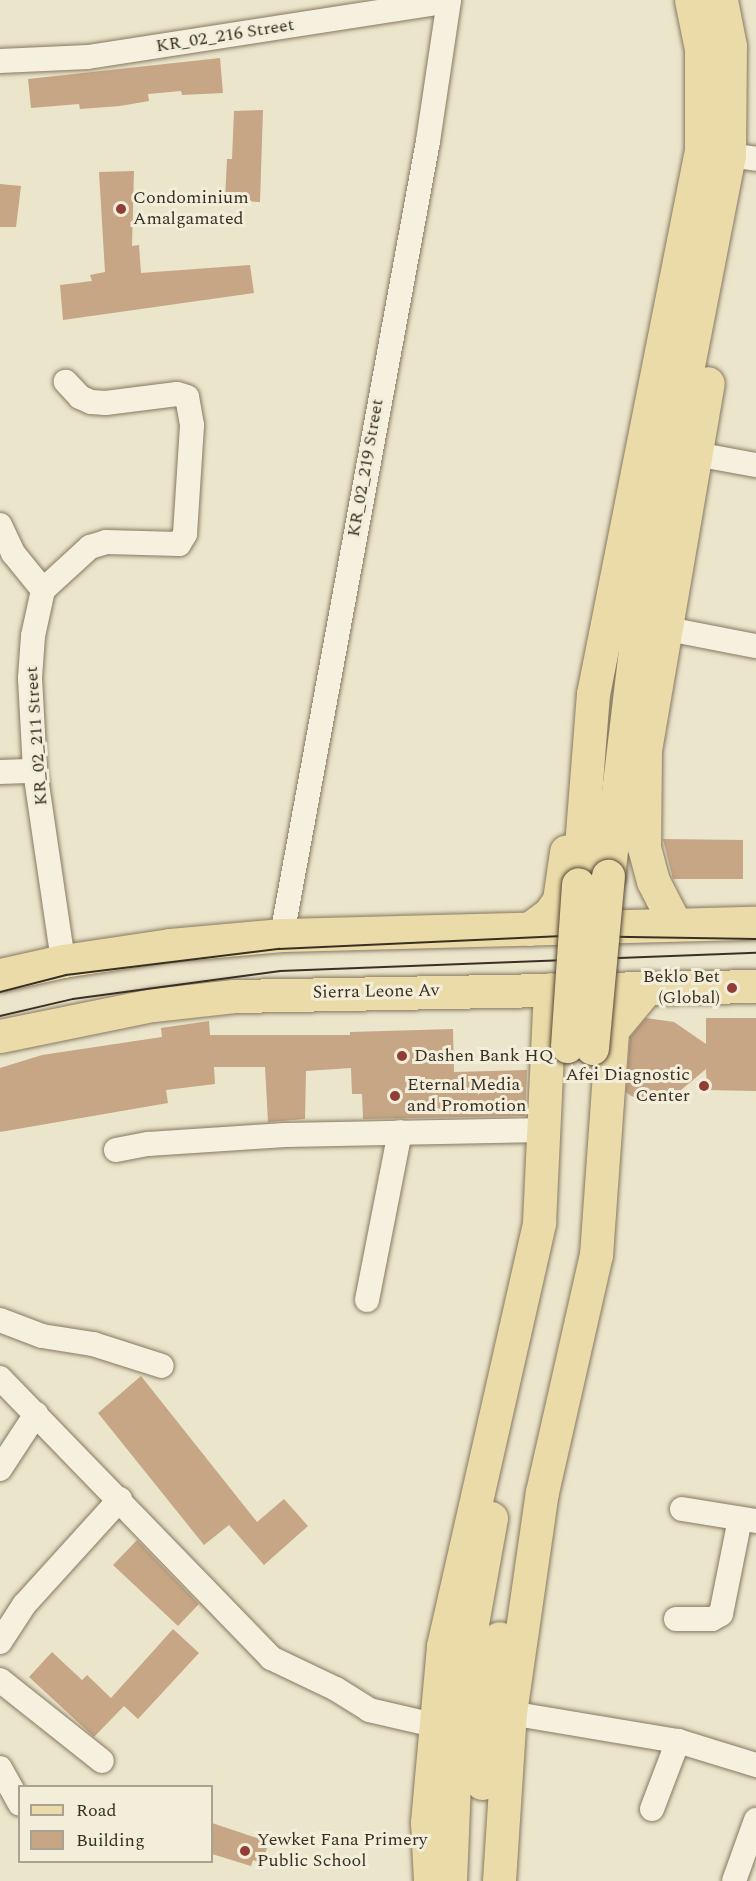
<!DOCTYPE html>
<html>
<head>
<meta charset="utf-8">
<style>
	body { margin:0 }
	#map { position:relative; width:756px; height:1881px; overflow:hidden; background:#ebe5cb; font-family:Spectral,serif }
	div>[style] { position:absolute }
	.building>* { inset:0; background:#c6a685 }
	.roads { filter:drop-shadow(0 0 2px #877961) drop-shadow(0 0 2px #877961) }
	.street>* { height:24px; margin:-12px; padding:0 12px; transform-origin:12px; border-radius:12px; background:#f6f1de }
	.primary>* { height:33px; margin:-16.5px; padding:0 16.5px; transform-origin:16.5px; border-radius:16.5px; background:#eadba8 }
	.tram>* { height:1.5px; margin:-0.75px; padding:0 0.75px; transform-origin:0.75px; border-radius:0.75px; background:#393023 }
	.bridges { filter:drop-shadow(0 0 2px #564734) drop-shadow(0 0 2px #564734) }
	.primary-bridge>* { height:33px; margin:-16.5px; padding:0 16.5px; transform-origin:16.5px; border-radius:16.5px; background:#eadba8 }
	.dots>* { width:16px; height:16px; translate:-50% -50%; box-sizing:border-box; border:3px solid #f3eeda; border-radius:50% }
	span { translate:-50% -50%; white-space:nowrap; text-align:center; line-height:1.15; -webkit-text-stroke:6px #f3eeda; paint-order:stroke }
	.street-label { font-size:18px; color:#393023 }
	.poi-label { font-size:18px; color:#393023 }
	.left { translate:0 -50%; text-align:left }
	.right { translate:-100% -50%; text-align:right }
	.legend { position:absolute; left:18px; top:1785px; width:195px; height:78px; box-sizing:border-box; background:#f3eeda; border:2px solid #a9a291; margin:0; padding:8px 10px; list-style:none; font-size:18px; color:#393023 }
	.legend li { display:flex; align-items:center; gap:12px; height:30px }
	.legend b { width:30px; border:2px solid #a9a291 }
</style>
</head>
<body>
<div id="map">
	<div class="building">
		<i style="clip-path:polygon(220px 58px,223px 93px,182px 95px,181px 91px,148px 94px,149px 101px,120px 106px,80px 109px,79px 104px,31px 108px,28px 79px)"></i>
		<i style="clip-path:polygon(263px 110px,260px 202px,225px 200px,227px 159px,232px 159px,234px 111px)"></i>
		<i style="clip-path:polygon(134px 171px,132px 246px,139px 245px,141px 273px,250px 265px,254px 293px,63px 320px,60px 285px,92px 281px,90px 275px,105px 272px,99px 172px)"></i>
		<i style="clip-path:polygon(0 184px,21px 186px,16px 227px,0 227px)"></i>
		<i style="clip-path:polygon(663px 839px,743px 840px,743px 879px,673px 879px)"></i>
		<i style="clip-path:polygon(646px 1018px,674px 1022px,706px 1044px,706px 1018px,756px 1018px,756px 1091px,707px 1090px,706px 1069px,668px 1101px,655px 1103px,631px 1096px,626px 1092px,630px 1037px)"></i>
		<i style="clip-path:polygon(209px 1021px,210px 1035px,350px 1035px,350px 1032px,453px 1029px,454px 1072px,527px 1070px,525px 1116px,363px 1119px,362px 1094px,352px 1094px,351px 1068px,306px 1071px,305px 1119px,268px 1122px,265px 1067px,214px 1067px,215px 1084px,166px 1090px,168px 1103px,0 1132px,0 1068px,42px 1055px,162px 1037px,161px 1028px)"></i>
		<i style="clip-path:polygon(141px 1376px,257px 1522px,284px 1499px,308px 1526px,264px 1565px,229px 1525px,204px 1545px,98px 1413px)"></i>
		<i style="clip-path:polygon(137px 1540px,199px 1604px,178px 1626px,113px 1565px)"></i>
		<i style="clip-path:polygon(173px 1629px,199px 1653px,138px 1719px,124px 1706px,94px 1737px,29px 1677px,52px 1652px,82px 1680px,87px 1675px,111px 1698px)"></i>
		<i style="clip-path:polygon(212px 1823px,269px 1842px,262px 1863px,253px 1860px,251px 1866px,212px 1854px)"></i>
	</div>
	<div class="roads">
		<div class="street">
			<i style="left:0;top:61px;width:88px;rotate:-2.6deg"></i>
			<i style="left:88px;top:57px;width:365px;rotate:-8.8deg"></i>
			<i style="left:729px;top:155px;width:27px;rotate:8deg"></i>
			<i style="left:696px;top:454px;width:61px;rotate:10.4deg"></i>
			<i style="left:0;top:525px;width:31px;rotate:65deg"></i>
			<i style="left:13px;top:553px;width:48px;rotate:51deg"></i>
			<i style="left:43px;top:590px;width:47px;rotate:102.3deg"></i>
			<i style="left:33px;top:636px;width:42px;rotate:94.1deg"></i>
			<i style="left:30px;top:678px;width:93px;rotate:86.9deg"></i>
			<i style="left:35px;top:771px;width:192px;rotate:81.6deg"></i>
			<i style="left:43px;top:590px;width:64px;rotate:-42.5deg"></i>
			<i style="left:90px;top:547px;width:17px;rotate:-17deg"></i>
			<i style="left:106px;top:542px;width:73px;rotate:1.6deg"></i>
			<i style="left:179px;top:544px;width:12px;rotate:-59deg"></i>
			<i style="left:185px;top:534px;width:109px;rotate:-86.3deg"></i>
			<i style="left:192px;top:425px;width:28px;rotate:-100deg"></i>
			<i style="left:187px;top:397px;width:10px;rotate:-163deg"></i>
			<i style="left:177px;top:394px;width:72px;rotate:172.8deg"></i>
			<i style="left:106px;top:403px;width:15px;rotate:-176deg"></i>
			<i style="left:91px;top:402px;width:12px;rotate:-156deg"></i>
			<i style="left:80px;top:397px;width:21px;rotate:-133deg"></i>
			<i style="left:663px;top:628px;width:95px;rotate:11deg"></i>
			<i style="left:0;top:772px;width:35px;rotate:-2deg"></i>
			<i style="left:282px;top:935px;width:807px;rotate:-79.58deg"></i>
			<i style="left:428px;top:141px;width:143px;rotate:-81.5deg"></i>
			<i style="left:116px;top:1150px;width:33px;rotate:-11deg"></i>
			<i style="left:148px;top:1144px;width:137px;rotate:-3.8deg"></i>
			<i style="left:285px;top:1135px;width:260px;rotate:-1.1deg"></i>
			<i style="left:367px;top:1300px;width:171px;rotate:-78.9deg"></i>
			<i style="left:0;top:1320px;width:45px;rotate:20.9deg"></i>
			<i style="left:42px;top:1336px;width:52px;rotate:8.9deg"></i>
			<i style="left:93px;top:1344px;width:72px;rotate:17.7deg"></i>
			<i style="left:0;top:1378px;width:390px;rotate:45.9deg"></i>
			<i style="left:271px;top:1658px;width:72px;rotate:25.5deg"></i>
			<i style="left:336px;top:1689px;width:39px;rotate:32deg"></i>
			<i style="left:369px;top:1710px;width:67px;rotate:13deg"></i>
			<i style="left:0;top:1469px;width:66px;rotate:-56.8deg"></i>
			<i style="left:682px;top:1509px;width:75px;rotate:9.2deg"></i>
			<i style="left:676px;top:1619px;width:36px"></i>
			<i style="left:712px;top:1619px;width:10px;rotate:-29deg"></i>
			<i style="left:721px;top:1614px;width:97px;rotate:-78.7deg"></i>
			<i style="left:0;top:1642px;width:44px;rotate:-57deg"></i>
			<i style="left:24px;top:1605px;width:143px;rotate:-47.8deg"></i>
			<i style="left:0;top:1680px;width:130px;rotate:38.5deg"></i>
			<i style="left:510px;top:1713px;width:170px;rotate:9.5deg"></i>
			<i style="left:678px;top:1741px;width:82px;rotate:17.1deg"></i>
			<i style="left:0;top:1768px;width:41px;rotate:60.9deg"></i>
			<i style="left:652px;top:1809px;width:73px;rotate:-69.1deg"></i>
			<i style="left:734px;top:1881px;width:65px;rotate:-70.2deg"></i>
		</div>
		<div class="primary">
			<i style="left:608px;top:876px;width:255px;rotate:-83.2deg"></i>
			<i style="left:638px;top:623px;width:477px;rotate:-79deg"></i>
			<i style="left:729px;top:155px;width:109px;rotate:-89.5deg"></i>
			<i style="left:730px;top:46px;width:47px;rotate:-101.1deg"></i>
			<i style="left:578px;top:884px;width:191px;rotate:-85.5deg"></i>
			<i style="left:593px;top:694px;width:555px;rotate:-78.77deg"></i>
			<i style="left:701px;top:150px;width:101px;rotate:-90deg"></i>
			<i style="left:701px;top:49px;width:50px;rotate:-101.5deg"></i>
			<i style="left:675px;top:924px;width:48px;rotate:-117.1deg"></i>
			<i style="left:653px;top:881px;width:34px;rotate:-105deg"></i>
			<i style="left:644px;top:848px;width:98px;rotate:-89.4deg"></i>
			<i style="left:645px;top:750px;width:372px;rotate:-80.3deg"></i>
			<i style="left:529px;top:929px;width:26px;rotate:-37deg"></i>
			<i style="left:550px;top:913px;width:16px;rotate:-55deg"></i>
			<i style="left:559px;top:900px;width:49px;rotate:-81.7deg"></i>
			<i style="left:0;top:975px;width:65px;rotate:-12.5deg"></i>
			<i style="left:63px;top:961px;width:108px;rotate:-8.5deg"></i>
			<i style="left:170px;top:945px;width:112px;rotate:-5.1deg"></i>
			<i style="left:282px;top:935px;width:474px;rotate:-1.5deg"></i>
			<i style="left:0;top:1036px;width:156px;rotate:-11.5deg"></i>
			<i style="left:153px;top:1005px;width:82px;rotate:-6.3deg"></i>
			<i style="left:235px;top:996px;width:521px;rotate:-1.1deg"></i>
			<i style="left:482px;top:1783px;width:70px;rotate:-87.5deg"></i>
			<i style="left:485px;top:1713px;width:76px;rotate:-79.4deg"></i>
			<i style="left:430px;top:1881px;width:59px;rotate:-92.9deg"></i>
			<i style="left:427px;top:1822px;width:177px;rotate:-84.8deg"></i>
			<i style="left:443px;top:1646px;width:435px;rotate:-77.2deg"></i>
			<i style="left:539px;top:1222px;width:233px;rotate:-87.3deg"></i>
			<i style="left:450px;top:1881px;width:174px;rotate:-87.7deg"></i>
			<i style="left:457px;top:1707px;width:192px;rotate:-79.8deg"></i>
			<i style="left:499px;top:1881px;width:168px;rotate:-86.3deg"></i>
			<i style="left:510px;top:1713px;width:223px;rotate:-81.8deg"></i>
			<i style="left:542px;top:1492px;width:243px;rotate:-77.2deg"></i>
			<i style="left:596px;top:1255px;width:226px;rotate:-85.9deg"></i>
			<i style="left:612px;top:1030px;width:56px;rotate:-50.1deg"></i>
		</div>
	</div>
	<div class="tram">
		<i style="left:0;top:992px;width:68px;rotate:-14.4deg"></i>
		<i style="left:66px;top:975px;width:215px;rotate:-7deg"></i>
		<i style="left:279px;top:949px;width:289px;rotate:-2.6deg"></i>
		<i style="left:568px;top:936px;width:188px;rotate:0.9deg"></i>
		<i style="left:0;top:1016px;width:75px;rotate:-13.1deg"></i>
		<i style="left:73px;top:999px;width:209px;rotate:-7.7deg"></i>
		<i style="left:280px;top:971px;width:476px;rotate:-2.2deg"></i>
	</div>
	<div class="bridges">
		<div class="primary-bridge">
			<i style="left:567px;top:1046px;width:162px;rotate:-86.1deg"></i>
			<i style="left:592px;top:1048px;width:173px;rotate:-84.7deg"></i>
		</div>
	</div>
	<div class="dots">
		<i style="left:121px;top:209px;background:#913e36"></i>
		<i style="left:732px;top:988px;background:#913e36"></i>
		<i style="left:402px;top:1056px;background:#913e36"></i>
		<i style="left:704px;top:1086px;background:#913e36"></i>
		<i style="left:395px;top:1096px;background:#913e36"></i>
		<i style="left:245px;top:1851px;background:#913e36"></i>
	</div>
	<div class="street-label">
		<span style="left:225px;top:36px;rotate:-9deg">KR_02_216 Street</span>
		<span style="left:366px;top:468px;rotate:-80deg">KR_02_219 Street</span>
		<span style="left:37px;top:736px;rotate:-94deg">KR_02_211 Street</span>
		<span style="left:376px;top:992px;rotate:-1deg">Sierra Leone Av</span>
	</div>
	<div class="poi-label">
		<span class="left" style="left:133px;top:209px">Condominium<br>Amalgamated</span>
		<span class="right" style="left:720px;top:988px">Beklo Bet<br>(Global)</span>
		<span class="left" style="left:414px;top:1056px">Dashen Bank HQ</span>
		<span class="right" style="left:690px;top:1086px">Afei Diagnostic<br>Center</span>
		<span class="left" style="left:407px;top:1096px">Eternal Media<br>and Promotion</span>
		<span class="left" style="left:257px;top:1851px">Yewket Fana Primery<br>Public School</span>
	</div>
	<ul class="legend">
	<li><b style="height:8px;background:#eadba8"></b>Road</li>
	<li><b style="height:16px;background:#c6a685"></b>Building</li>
	</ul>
</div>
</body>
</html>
